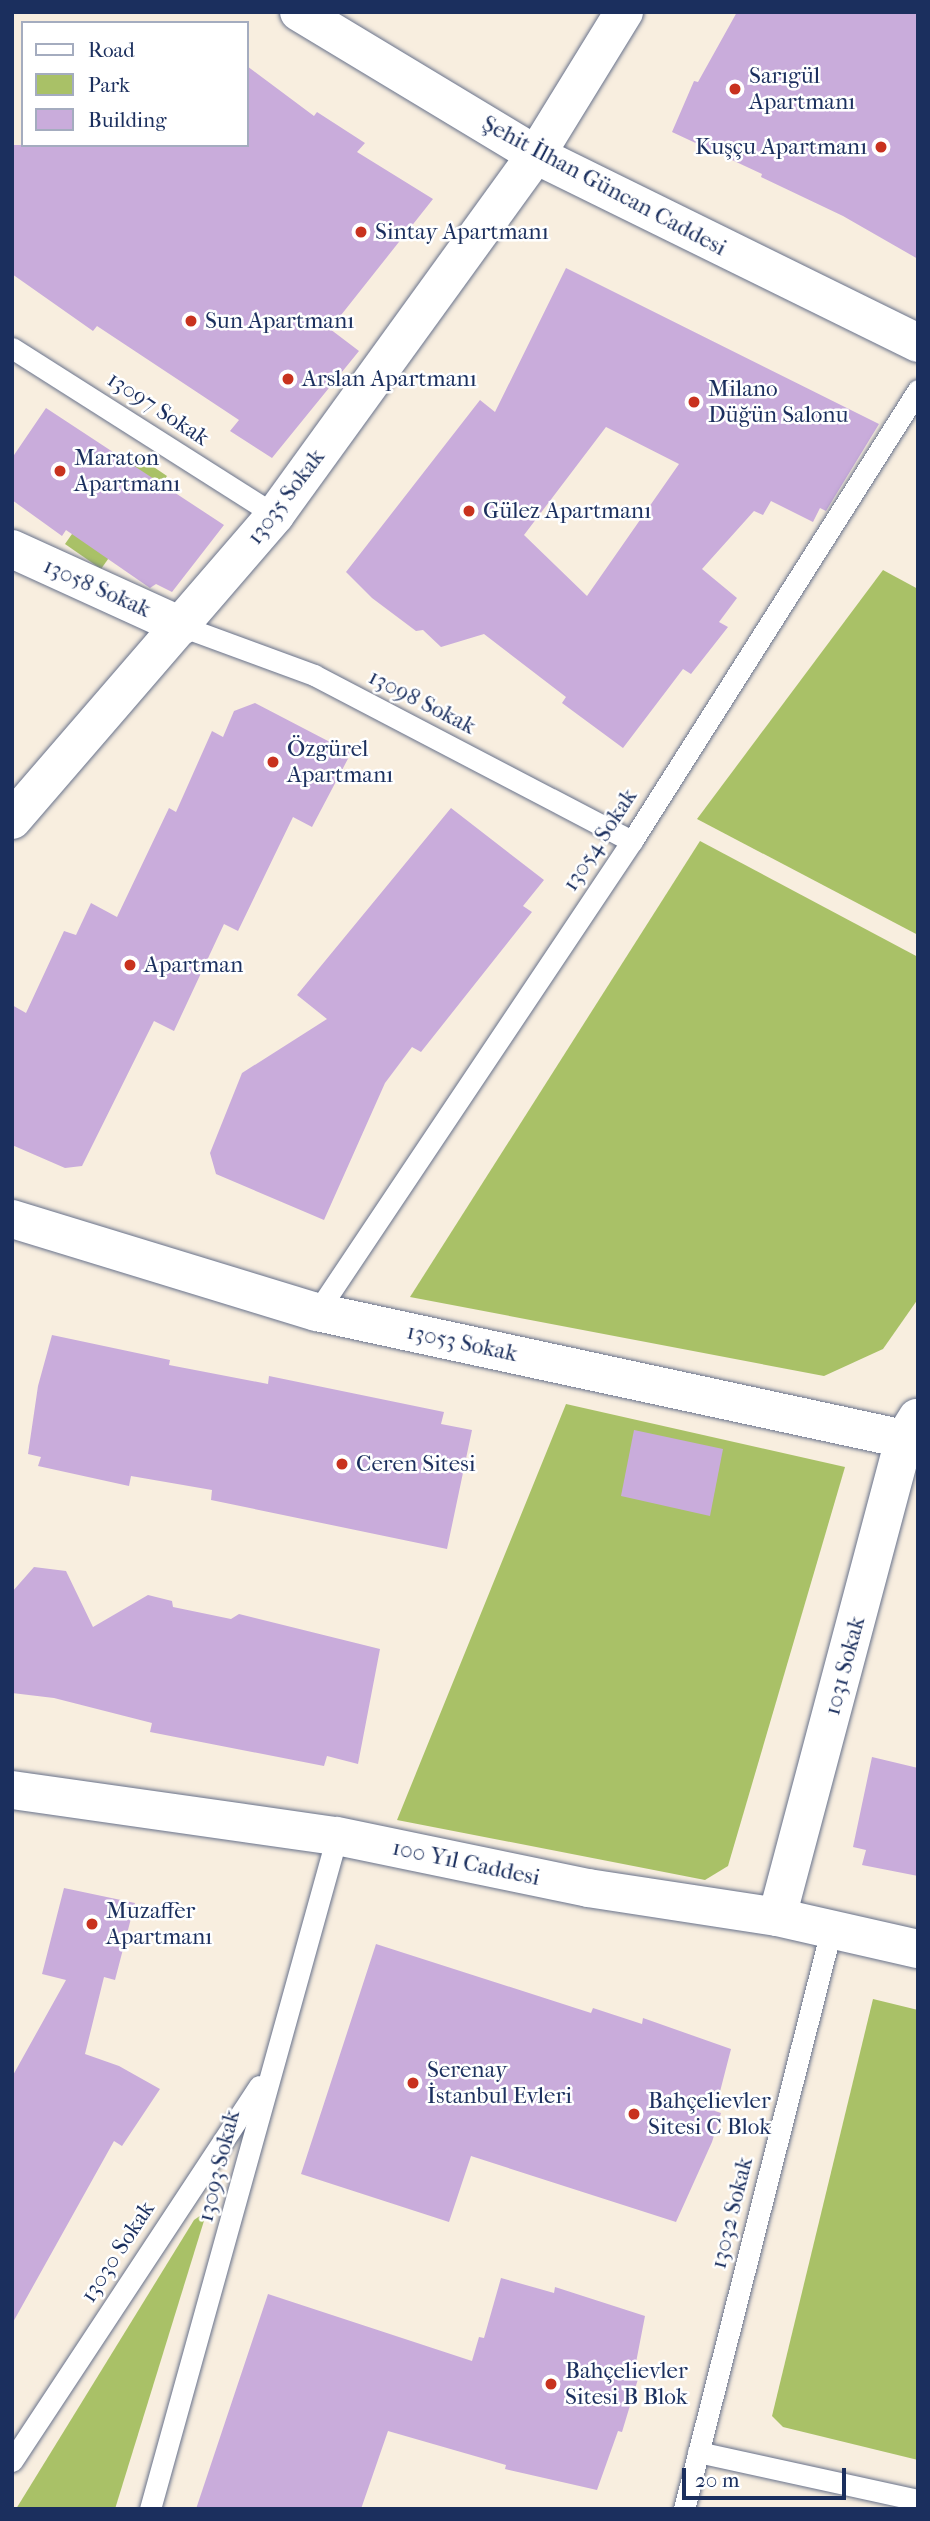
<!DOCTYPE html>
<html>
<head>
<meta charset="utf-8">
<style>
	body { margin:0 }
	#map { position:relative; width:930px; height:2521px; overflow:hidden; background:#f8eedf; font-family:"IM FELL French Canon",serif }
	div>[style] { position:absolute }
	.green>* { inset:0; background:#a9c167 }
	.building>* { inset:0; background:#c9acdb }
	.roads { filter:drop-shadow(0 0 2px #68728b) drop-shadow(0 0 2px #68728b) }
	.lane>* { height:21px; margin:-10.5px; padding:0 10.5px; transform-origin:10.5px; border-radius:10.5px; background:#fff }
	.street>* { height:38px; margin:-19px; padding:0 19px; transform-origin:19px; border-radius:19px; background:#fff }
	.secondary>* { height:38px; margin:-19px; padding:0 19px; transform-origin:19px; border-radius:19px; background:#fff }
	.dots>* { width:19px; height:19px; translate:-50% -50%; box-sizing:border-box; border:4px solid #fff; border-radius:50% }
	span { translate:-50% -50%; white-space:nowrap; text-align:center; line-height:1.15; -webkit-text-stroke:5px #fff; paint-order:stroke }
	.poi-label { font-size:23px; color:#1b2f5e }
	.left { translate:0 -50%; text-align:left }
	.right { translate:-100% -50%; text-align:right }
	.street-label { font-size:23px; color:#1b2f5e }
	.frame { position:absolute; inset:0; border:14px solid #1b2f5e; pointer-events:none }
	.legend { position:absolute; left:21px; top:21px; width:228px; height:126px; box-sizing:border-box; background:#fff; border:2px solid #a4acbf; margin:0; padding:9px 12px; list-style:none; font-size:21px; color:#1b2f5e }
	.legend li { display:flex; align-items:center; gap:14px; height:35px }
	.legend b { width:35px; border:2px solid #a4acbf }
	.scale { position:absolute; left:682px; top:2468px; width:164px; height:32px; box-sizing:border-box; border:4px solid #1b2f5e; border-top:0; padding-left:9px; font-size:21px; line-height:24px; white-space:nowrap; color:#1b2f5e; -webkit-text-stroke:5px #fff; paint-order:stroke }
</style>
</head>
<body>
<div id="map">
	<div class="green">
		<i style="clip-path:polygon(130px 451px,167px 476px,101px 569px,65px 544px)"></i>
		<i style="clip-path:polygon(883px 570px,918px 589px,918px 935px,697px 819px)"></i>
		<i style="clip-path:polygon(700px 841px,918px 957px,918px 1299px,883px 1349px,824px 1376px,410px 1297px)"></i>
		<i style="clip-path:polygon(566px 1404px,845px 1467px,728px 1866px,705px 1880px,397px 1820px)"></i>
		<i style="clip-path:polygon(873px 1999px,918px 2010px,918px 2460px,783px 2427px,772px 2416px)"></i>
		<i style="clip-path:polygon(207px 2211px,115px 2509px,16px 2509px,194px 2220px)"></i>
	</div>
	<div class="building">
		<i style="clip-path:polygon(737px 12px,918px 12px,918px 259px,843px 216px,761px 177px,762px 174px,672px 132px,694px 81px,698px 82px)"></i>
		<i style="clip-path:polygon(247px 66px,314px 116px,317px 112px,365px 143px,357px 152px,433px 199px,330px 329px,359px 351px,272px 458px,230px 431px,239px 420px,97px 326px,93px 331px,12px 274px,12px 145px,247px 145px)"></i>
		<i style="clip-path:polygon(evenodd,566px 268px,879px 424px,826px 511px,820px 508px,813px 522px,771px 501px,763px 515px,754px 511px,702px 569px,737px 598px,719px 622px,728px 627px,691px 674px,683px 669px,623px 748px,562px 703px,566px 697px,484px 634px,441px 647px,423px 630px,416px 631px,372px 598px,346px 572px,480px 400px,495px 412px,566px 268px,606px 427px,679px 464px,587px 596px,524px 535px,606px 427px)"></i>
		<i style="clip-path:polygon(46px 408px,224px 525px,172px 592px,156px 584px,150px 588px,66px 530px,62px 536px,12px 500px,12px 458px)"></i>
		<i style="clip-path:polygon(255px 703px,351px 753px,312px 827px,293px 817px,238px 931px,224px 924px,174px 1031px,154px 1021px,82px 1166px,65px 1168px,12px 1145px,12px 1005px,26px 1013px,64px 931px,76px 935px,91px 903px,117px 917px,169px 808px,176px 812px,212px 731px,223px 737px,234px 711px)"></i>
		<i style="clip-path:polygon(451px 808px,544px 880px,523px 906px,532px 912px,421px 1052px,412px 1047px,385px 1083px,324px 1220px,216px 1174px,210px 1153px,242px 1073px,327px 1019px,297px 995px)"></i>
		<i style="clip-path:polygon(52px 1335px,170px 1360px,169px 1365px,268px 1384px,269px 1376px,444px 1412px,441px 1424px,472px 1430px,447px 1549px,211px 1500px,212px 1490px,131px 1476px,129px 1486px,38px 1466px,41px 1457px,28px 1454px,38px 1386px)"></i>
		<i style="clip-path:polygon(634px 1430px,723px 1449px,710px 1516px,621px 1496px)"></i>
		<i style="clip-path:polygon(34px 1567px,66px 1571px,93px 1627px,148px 1595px,172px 1601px,173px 1607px,231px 1619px,239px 1614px,380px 1649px,358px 1764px,327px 1756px,324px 1766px,150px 1732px,152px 1723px,54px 1698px,12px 1693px,12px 1592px)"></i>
		<i style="clip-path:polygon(872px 1757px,918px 1768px,918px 1876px,862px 1865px,866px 1850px,853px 1847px)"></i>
		<i style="clip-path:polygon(64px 1888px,135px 1903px,115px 1980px,104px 1977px,85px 2054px,119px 2066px,160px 2089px,122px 2146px,114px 2141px,12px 2324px,12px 2077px,66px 1980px,42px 1974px)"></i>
		<i style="clip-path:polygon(376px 1944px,591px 2013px,593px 2008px,642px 2024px,643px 2018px,731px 2049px,715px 2111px,721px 2113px,712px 2142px,676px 2222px,471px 2156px,449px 2222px,301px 2174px)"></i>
		<i style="clip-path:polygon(501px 2278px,554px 2293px,555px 2287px,645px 2316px,633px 2378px,638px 2379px,622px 2432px,618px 2431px,597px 2490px,505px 2469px,506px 2465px,388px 2431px,361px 2509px,196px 2509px,268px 2294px,472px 2361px,479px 2337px,484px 2338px)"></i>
	</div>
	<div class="roads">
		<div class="lane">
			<i style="left:12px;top:348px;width:312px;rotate:32.4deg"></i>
			<i style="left:181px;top:626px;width:142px;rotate:20.2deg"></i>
			<i style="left:314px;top:675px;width:359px;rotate:27.6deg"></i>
			<i style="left:317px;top:1312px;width:567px;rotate:-56.23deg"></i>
			<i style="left:632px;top:841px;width:534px;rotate:-57.62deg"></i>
			<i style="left:698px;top:2452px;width:225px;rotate:12.3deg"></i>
			<i style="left:12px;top:2461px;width:449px;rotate:-56.6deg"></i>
			<i style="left:150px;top:2509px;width:698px;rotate:-74.47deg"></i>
			<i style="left:684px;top:2509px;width:597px;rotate:-75.75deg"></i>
		</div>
		<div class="street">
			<i style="left:12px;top:549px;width:186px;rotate:24.5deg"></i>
			<i style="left:12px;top:820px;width:403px;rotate:-49.2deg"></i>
			<i style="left:275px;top:515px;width:445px;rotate:-54.1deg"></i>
			<i style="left:536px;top:155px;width:168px;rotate:-58.4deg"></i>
			<i style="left:12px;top:1219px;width:319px;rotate:17deg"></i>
			<i style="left:317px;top:1312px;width:615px;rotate:12.21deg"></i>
			<i style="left:777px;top:1917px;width:495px;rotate:-75.1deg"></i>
			<i style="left:904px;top:1439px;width:25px;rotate:-58deg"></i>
		</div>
		<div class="secondary">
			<i style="left:299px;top:12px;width:277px;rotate:31.1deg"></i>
			<i style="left:536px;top:155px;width:426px;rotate:26.2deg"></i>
			<i style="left:12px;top:1790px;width:328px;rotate:8.1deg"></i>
			<i style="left:337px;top:1836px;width:256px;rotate:11.7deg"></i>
			<i style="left:588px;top:1888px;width:191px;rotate:8.7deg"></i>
			<i style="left:777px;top:1917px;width:145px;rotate:12.8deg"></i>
		</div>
	</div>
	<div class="dots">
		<i style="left:735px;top:89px;background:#c8321e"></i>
		<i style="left:881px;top:147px;background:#c8321e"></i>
		<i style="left:361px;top:232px;background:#c8321e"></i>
		<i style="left:191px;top:321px;background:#c8321e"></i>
		<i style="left:288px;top:379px;background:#c8321e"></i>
		<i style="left:694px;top:402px;background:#c8321e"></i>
		<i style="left:60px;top:471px;background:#c8321e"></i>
		<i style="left:469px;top:511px;background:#c8321e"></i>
		<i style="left:273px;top:762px;background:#c8321e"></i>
		<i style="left:130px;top:965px;background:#c8321e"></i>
		<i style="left:342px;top:1464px;background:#c8321e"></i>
		<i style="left:92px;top:1924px;background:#c8321e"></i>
		<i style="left:413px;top:2083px;background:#c8321e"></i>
		<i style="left:634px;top:2114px;background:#c8321e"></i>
		<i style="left:551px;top:2384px;background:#c8321e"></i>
	</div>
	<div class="poi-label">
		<span class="left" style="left:749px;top:89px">Sarıgül<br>Apartmanı</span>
		<span class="right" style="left:867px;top:147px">Kuşçu Apartmanı</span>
		<span class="left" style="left:375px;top:232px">Sintay Apartmanı</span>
		<span class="left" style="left:205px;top:321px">Sun Apartmanı</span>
		<span class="left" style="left:302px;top:379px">Arslan Apartmanı</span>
		<span class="left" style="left:708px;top:402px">Milano<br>Düğün Salonu</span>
		<span class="left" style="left:74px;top:471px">Maraton<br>Apartmanı</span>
		<span class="left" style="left:483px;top:511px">Gülez Apartmanı</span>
		<span class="left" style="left:287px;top:762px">Özgürel<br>Apartmanı</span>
		<span class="left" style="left:144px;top:965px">Apartman</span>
		<span class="left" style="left:356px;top:1464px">Ceren Sitesi</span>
		<span class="left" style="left:106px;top:1924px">Muzaffer<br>Apartmanı</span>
		<span class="left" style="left:427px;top:2083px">Serenay<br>İstanbul Evleri</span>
		<span class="left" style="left:648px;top:2114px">Bahçelievler<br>Sitesi C Blok</span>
		<span class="left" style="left:565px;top:2384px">Bahçelievler<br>Sitesi B Blok</span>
	</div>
	<div class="street-label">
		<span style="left:604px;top:186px;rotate:28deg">Şehit İlhan Güncan Caddesi</span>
		<span style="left:158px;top:409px;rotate:33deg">13097 Sokak</span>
		<span style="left:286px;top:497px;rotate:-53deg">13035 Sokak</span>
		<span style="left:97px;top:588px;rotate:24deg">13058 Sokak</span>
		<span style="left:422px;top:702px;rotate:27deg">13098 Sokak</span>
		<span style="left:600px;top:840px;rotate:-57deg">13054 Sokak</span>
		<span style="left:462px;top:1343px;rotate:12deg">13053 Sokak</span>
		<span style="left:845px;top:1666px;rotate:-75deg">1031 Sokak</span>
		<span style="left:466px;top:1863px;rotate:12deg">100 Yıl Caddesi</span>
		<span style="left:219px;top:2166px;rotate:-76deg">13093 Sokak</span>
		<span style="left:732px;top:2213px;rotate:-76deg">13032 Sokak</span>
		<span style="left:118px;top:2252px;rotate:-57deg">13030 Sokak</span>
	</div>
	<div class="frame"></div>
	<ul class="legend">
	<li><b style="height:9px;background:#fff"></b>Road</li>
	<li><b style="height:19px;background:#a9c167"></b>Park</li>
	<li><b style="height:19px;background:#c9acdb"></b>Building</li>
	</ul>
	<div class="scale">20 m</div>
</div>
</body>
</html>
